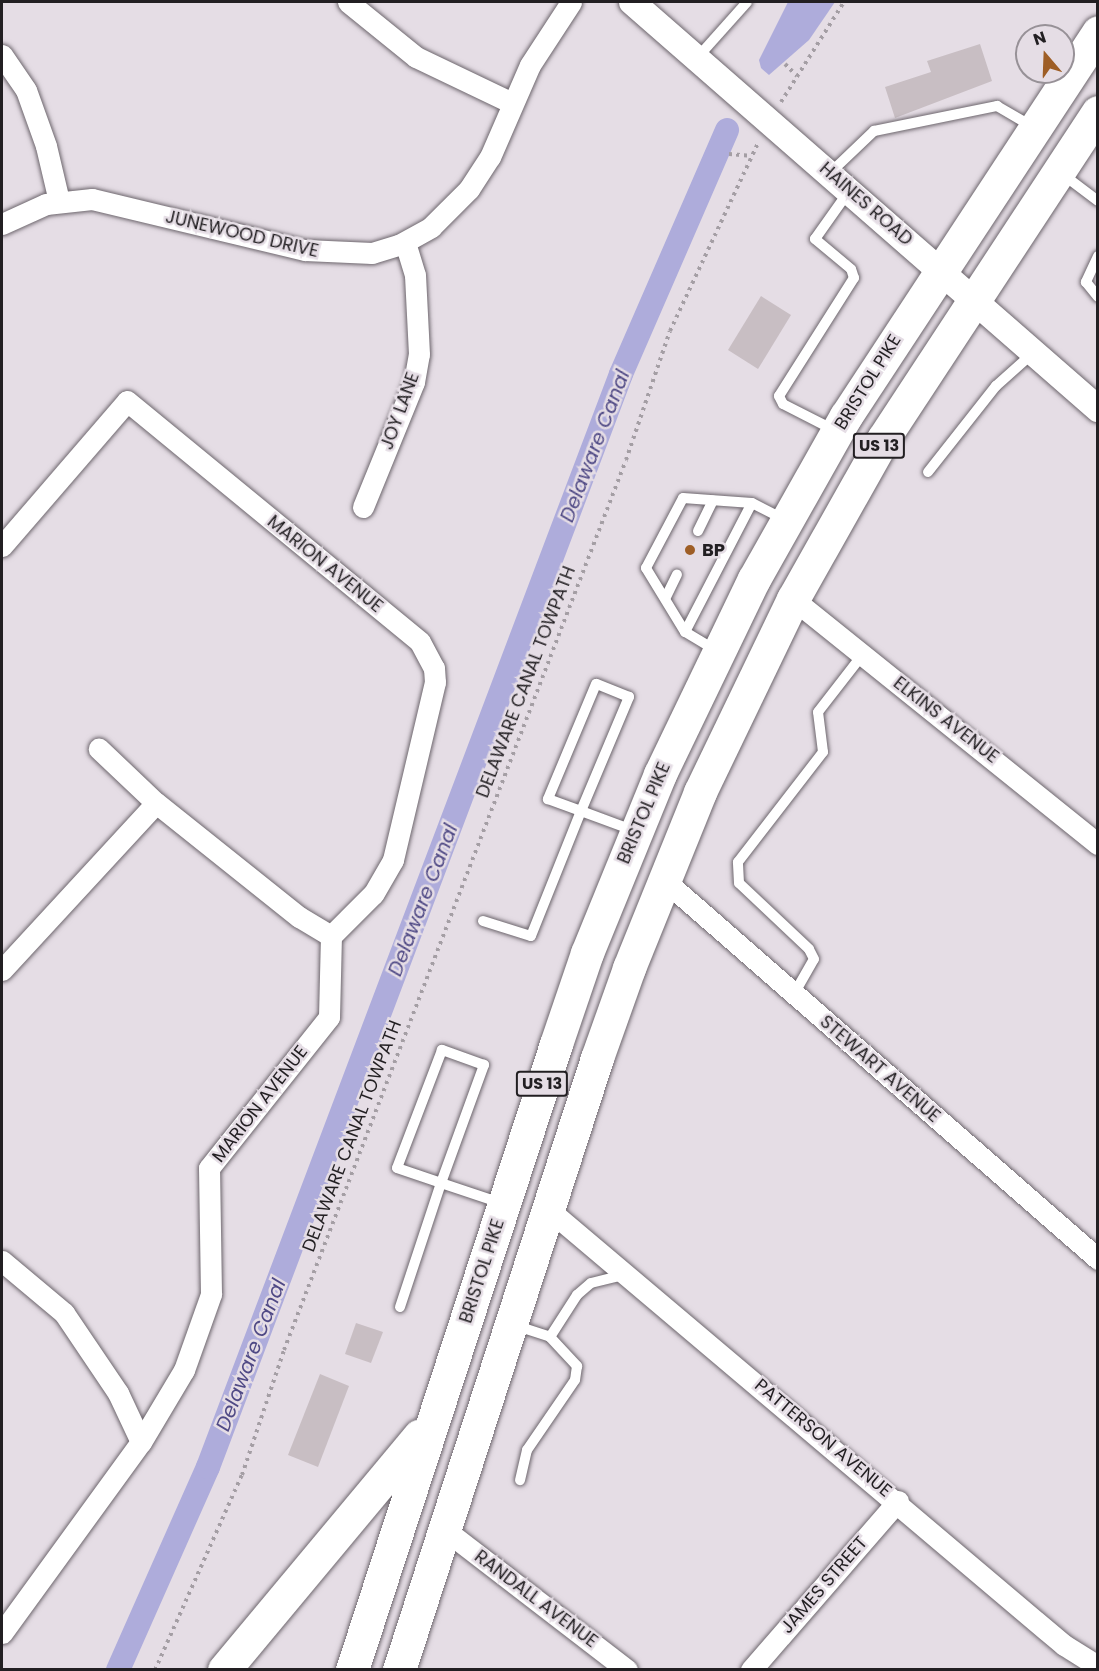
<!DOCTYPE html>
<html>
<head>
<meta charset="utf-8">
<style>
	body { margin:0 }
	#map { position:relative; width:1099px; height:1671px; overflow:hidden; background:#e5dde5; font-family:Poppins,sans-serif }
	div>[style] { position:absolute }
	.water>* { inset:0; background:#aeacdb }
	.canal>* { height:24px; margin:-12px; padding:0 12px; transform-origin:12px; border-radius:12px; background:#aeacdb }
	.building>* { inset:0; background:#c8bec3 }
	.path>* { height:4px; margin-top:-2px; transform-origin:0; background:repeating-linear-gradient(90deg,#a49ea4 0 3px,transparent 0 7.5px) }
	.roads { filter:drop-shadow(0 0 2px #6d666d) drop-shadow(0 0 2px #6d666d) }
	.service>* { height:10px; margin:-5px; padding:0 5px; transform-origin:5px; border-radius:5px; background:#fff }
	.minor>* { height:21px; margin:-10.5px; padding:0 10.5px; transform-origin:10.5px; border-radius:10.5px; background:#fff }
	.tertiary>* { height:26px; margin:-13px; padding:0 13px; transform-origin:13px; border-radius:13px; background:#fff }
	.trunk>* { height:33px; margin:-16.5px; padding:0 16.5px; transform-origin:16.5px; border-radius:16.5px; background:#fff }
	.dots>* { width:16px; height:16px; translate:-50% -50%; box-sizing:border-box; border:3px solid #e5dde5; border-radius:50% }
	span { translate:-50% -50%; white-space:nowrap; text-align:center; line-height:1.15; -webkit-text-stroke:5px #e5dde5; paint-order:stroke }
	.shield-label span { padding:2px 4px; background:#e5dde5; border:2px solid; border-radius:4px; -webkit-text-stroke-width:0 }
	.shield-label { font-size:16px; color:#221f22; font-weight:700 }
	.street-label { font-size:18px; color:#221f22 }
	.poi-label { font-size:18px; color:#221f22; font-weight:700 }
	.left { translate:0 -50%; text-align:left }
	.water-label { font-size:20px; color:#4f4985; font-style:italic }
	.frame { position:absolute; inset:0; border:3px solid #221f22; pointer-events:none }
	.north { position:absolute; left:1015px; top:24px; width:60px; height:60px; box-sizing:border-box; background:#e5dde5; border:2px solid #979197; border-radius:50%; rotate:341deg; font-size:16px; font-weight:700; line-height:24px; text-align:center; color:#221f22 }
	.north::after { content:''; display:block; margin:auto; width:21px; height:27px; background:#9e5e26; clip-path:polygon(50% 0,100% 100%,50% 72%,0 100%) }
</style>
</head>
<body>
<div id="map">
	<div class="water">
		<i style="clip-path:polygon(788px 2px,835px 2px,809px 40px,769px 75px,761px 68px,759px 60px)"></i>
	</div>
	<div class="canal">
		<i style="left:118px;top:1670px;width:222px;rotate:-66.1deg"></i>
		<i style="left:208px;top:1467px;width:1168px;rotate:-69.3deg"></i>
		<i style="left:621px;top:374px;width:266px;rotate:-66.5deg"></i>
	</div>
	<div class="building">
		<i style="clip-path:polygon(980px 44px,992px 81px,895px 118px,885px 87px,931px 72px,927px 61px)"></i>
		<i style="clip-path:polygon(761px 296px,791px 315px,758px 369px,728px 350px)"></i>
		<i style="clip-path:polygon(356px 1323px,383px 1332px,371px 1363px,345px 1354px)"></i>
		<i style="clip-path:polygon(320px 1374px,349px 1386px,318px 1467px,288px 1455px)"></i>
	</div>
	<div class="path">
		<i style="left:785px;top:64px;width:17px;rotate:45deg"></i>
		<i style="left:781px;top:102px;width:118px;rotate:-57.8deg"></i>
		<i style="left:729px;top:154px;width:21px;rotate:5deg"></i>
		<i style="left:155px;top:1670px;width:214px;rotate:-66deg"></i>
		<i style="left:242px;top:1475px;width:132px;rotate:-71.4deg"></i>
		<i style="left:284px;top:1350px;width:953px;rotate:-68.98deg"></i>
		<i style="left:626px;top:460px;width:136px;rotate:-71.2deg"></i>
		<i style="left:670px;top:331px;width:208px;rotate:-64.9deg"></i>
	</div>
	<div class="roads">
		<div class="service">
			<i style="left:697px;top:58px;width:75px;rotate:-48.2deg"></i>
			<i style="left:830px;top:173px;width:61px;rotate:-43.7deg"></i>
			<i style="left:874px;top:131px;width:126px;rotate:-11.5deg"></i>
			<i style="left:997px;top:106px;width:42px;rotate:30.3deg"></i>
			<i style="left:1061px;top:173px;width:46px;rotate:37.1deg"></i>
			<i style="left:1098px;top:256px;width:29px;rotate:115deg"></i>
			<i style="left:1086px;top:282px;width:19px;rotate:51deg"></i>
			<i style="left:834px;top:430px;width:57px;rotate:-153deg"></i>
			<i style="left:783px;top:404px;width:9px;rotate:-117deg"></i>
			<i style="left:779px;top:396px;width:140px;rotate:-57.6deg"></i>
			<i style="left:854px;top:278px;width:9px;rotate:-108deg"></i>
			<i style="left:851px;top:269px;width:47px;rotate:-140.2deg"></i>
			<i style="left:815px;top:239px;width:59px;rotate:-54.7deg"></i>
			<i style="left:928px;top:472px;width:110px;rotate:-51.7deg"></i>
			<i style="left:996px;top:386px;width:51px;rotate:-41.8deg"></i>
			<i style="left:698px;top:531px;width:34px;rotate:-64deg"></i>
			<i style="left:666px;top:597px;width:25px;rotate:-64deg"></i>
			<i style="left:685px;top:632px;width:75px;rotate:-121.4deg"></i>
			<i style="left:646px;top:568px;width:79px;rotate:-62.1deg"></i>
			<i style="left:683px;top:498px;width:69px;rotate:4.1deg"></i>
			<i style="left:717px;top:651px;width:37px;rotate:-149deg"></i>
			<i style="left:685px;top:632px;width:145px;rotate:-62.6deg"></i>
			<i style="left:752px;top:503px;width:36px;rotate:27deg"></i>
			<i style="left:483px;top:921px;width:50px;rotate:17.4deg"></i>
			<i style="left:531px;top:936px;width:135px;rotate:-68.2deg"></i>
			<i style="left:581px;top:811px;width:124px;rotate:-67.2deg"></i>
			<i style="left:629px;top:697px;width:35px;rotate:-158deg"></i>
			<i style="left:596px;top:684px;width:125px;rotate:112.7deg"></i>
			<i style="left:548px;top:799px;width:35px;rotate:20deg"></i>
			<i style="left:581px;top:811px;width:58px;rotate:20.3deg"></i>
			<i style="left:794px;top:994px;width:40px;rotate:-60.3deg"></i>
			<i style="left:814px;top:959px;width:11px;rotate:-117deg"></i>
			<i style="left:809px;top:949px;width:96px;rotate:-136.7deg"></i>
			<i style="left:739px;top:883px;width:21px;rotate:-93deg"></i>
			<i style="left:738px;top:862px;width:139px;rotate:-52.3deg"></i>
			<i style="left:823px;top:752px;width:40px;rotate:-97.1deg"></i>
			<i style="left:818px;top:712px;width:73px;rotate:-52.2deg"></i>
			<i style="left:400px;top:1307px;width:131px;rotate:-71.7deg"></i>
			<i style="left:441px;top:1183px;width:126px;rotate:-70deg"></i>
			<i style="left:484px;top:1065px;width:45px;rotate:-160.3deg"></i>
			<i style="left:442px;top:1050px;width:126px;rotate:110.9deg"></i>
			<i style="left:397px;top:1168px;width:46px;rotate:18.8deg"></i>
			<i style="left:441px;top:1183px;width:63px;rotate:18.4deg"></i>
			<i style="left:514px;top:1325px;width:38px;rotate:18deg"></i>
			<i style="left:550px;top:1337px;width:40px;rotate:47deg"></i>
			<i style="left:577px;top:1366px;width:14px;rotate:98deg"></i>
			<i style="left:575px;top:1380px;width:85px;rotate:124.4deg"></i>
			<i style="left:527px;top:1450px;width:31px;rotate:103deg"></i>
			<i style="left:550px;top:1337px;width:50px;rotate:-57.3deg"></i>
			<i style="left:577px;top:1295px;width:18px;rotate:-41deg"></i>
			<i style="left:591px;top:1283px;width:36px;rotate:-14deg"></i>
		</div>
		<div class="minor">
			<i style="left:348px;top:2px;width:87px;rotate:39deg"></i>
			<i style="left:416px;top:57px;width:106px;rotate:25.6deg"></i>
			<i style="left:2px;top:55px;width:42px;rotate:55.6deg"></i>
			<i style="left:26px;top:90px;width:59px;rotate:70.3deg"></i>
			<i style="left:46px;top:146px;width:57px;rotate:76.7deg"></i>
			<i style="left:2px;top:224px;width:48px;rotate:-24.4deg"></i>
			<i style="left:46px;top:204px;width:46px;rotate:-6.2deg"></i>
			<i style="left:92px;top:199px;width:219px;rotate:13.5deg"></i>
			<i style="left:305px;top:250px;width:67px;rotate:2.6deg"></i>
			<i style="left:372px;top:253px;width:28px;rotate:-17deg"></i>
			<i style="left:399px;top:245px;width:37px;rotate:-29deg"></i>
			<i style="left:431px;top:227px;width:54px;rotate:-45deg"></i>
			<i style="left:469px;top:189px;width:38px;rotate:-57deg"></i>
			<i style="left:490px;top:157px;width:100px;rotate:-66.5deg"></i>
			<i style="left:530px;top:65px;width:75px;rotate:-56.9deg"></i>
			<i style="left:363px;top:507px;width:135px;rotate:-67.8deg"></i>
			<i style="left:414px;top:382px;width:28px;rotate:-80deg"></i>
			<i style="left:419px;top:354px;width:79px;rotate:-92.9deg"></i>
			<i style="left:415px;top:275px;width:34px;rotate:-107deg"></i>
			<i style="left:2px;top:546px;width:191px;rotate:-49.2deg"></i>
			<i style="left:127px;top:401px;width:379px;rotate:39.4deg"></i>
			<i style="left:420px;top:642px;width:30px;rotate:62deg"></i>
			<i style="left:434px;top:668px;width:14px;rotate:86deg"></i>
			<i style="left:435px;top:682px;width:183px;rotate:103.3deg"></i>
			<i style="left:393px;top:860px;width:39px;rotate:120deg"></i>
			<i style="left:373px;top:894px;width:59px;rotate:135deg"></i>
			<i style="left:331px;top:936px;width:37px;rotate:-149deg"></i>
			<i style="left:299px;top:917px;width:183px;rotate:-141.4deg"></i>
			<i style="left:156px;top:803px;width:79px;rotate:-136.5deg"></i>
			<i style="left:793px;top:599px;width:391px;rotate:38.8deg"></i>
			<i style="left:663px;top:879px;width:578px;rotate:41.14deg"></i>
			<i style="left:2px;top:970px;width:227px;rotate:-47.3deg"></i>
			<i style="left:548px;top:1209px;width:676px;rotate:40.2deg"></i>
			<i style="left:1064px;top:1645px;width:40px;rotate:32deg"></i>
			<i style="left:2px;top:1261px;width:81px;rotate:40deg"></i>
			<i style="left:64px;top:1313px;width:97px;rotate:56deg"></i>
			<i style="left:118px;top:1393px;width:54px;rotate:64.9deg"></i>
			<i style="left:444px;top:1529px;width:231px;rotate:37.6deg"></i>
			<i style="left:2px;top:1633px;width:236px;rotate:-54deg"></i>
			<i style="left:141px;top:1442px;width:84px;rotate:-59.2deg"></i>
			<i style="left:184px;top:1370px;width:81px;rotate:-70.4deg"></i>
			<i style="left:211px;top:1294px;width:126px;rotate:-90.9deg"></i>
			<i style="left:209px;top:1168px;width:193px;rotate:-51.5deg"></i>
			<i style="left:329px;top:1017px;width:81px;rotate:-88.6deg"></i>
			<i style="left:751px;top:1670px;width:224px;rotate:-49deg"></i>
		</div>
		<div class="tertiary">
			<i style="left:632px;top:2px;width:619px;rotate:41.13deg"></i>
		</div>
		<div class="trunk">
			<i style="left:224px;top:1670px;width:305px;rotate:-50.2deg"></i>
			<i style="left:352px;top:1670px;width:658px;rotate:-71.95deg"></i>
			<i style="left:556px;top:1044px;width:96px;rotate:-71.2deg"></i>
			<i style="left:587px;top:953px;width:193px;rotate:-67.8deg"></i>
			<i style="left:660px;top:774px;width:216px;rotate:-64.3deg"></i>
			<i style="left:754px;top:579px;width:187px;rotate:-60.6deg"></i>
			<i style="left:846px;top:416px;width:459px;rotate:-56.7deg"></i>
			<i style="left:399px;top:1670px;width:643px;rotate:-72.07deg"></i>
			<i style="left:597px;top:1058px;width:96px;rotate:-70.4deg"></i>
			<i style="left:629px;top:968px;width:190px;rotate:-68deg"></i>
			<i style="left:700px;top:792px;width:214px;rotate:-64.3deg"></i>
			<i style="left:793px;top:599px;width:184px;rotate:-60.6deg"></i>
			<i style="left:883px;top:439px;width:391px;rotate:-56.7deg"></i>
		</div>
	</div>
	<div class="dots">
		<i style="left:690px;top:550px;background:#9e5e26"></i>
	</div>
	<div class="shield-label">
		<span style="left:879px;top:446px">US 13</span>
		<span style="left:542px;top:1084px">US 13</span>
	</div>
	<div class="street-label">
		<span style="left:866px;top:204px;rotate:41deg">HAINES ROAD</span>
		<span style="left:242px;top:234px;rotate:13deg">JUNEWOOD DRIVE</span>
		<span style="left:868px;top:382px;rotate:-58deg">BRISTOL PIKE</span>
		<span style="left:400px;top:411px;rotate:-70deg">JOY LANE</span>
		<span style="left:325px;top:564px;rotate:39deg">MARION AVENUE</span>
		<span style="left:526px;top:682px;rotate:-69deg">DELAWARE CANAL TOWPATH</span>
		<span style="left:946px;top:720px;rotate:38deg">ELKINS AVENUE</span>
		<span style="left:644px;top:813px;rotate:-67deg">BRISTOL PIKE</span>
		<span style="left:880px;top:1069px;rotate:41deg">STEWART AVENUE</span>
		<span style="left:260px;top:1104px;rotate:-52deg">MARION AVENUE</span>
		<span style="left:352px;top:1136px;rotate:-69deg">DELAWARE CANAL TOWPATH</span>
		<span style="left:482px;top:1271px;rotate:-72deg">BRISTOL PIKE</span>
		<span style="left:823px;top:1438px;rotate:40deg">PATTERSON AVENUE</span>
		<span style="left:824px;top:1585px;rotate:-49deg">JAMES STREET</span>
		<span style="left:536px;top:1599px;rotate:37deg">RANDALL AVENUE</span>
	</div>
	<div class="poi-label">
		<span class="left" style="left:702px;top:550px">BP</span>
	</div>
	<div class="water-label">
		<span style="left:595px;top:446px;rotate:-69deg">Delaware Canal</span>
		<span style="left:423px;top:900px;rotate:-69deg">Delaware Canal</span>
		<span style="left:251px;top:1355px;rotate:-69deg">Delaware Canal</span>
	</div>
	<div class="frame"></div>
	<div class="north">N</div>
</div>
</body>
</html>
